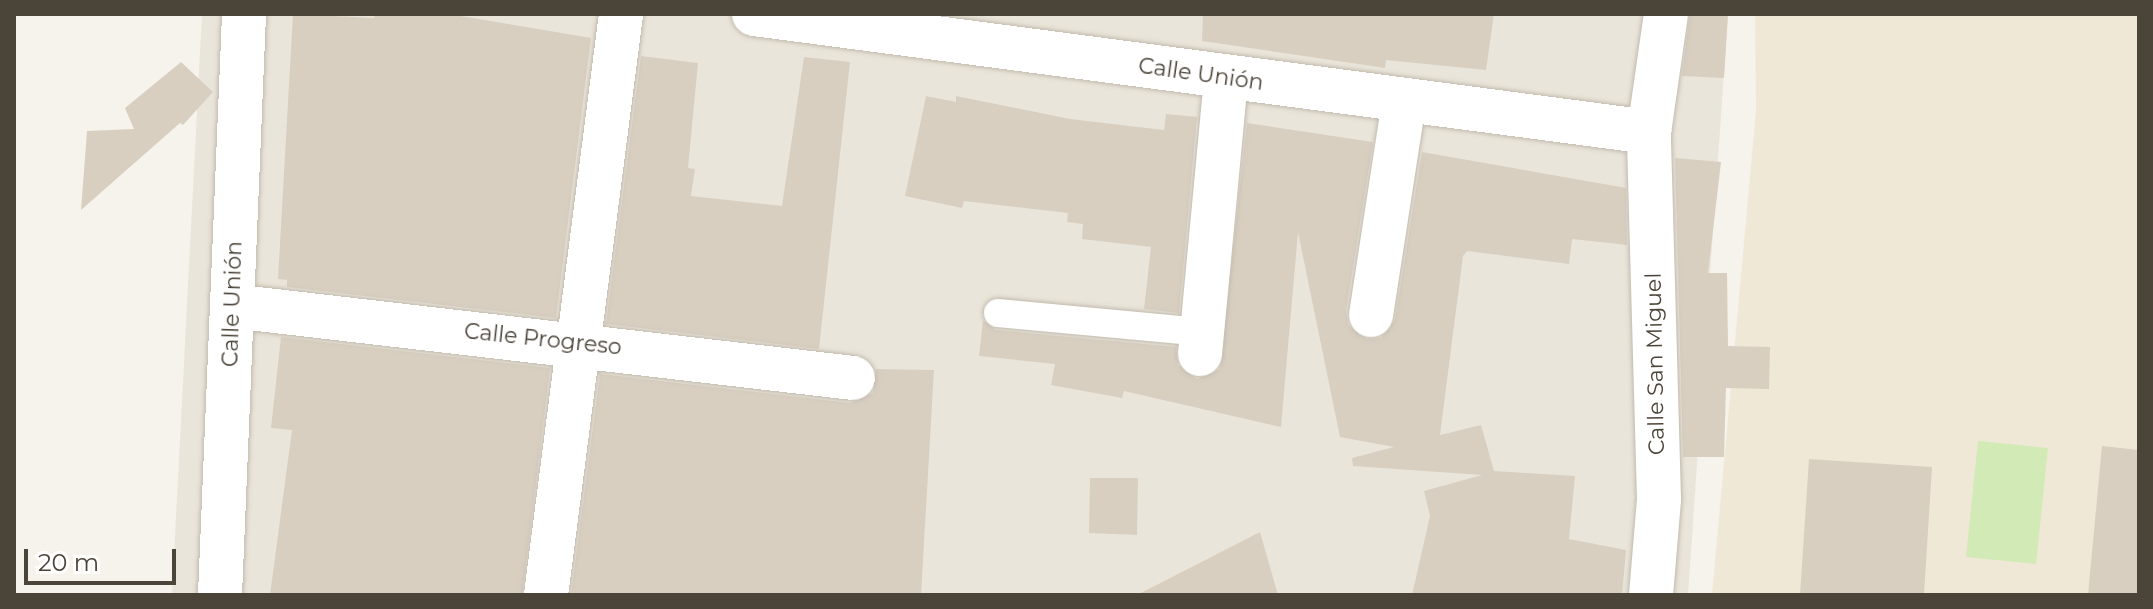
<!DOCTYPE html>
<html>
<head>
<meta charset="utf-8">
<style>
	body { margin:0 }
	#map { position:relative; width:2153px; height:609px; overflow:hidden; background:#f6f3ec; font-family:Montserrat,sans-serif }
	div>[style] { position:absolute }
	.residential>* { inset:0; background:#eae5da }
	.education>* { inset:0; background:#efe8d6 }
	.green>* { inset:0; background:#d2eab5 }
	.building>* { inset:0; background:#d8cfc1 }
	.roads { filter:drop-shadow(0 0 2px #c2bbae) drop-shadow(0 0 2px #c2bbae) }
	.lane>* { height:28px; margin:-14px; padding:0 14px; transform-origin:14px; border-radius:14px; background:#fff }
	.street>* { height:44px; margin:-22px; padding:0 22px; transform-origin:22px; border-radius:22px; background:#fff }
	span { translate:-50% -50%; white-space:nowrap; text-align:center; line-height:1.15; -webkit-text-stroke:6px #fff; paint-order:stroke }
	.street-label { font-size:22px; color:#4b4439 }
	.frame { position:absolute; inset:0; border:16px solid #4b4439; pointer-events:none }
	.scale { position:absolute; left:24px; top:549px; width:152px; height:36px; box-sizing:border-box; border:4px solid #4b4439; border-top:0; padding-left:10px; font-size:24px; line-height:28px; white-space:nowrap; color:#4b4439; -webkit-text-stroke:6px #fff; paint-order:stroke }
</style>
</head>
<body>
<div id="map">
	<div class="residential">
		<i style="clip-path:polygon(202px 14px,1728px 14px,1688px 595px,172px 595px)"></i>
	</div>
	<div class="education">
		<i style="clip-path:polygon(1755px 14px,2139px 14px,2139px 595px,1712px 595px,1756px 111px)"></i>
	</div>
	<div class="green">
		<i style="clip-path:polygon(1978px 441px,2048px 448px,2036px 564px,1966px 557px)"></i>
	</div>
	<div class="building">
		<i style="clip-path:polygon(293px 14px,374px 18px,375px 14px,449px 14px,591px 38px,556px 318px,287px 287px,287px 280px,278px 279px)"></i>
		<i style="clip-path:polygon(1203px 14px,1494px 14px,1486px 70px,1386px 60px,1385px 68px,1202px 41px)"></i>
		<i style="clip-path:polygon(1690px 14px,1728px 14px,1724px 78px,1682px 76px)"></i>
		<i style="clip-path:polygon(641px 56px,698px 63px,688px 168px,695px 169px,691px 196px,782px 206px,804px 57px,850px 62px,819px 349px,606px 324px)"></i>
		<i style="clip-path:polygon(181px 62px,213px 92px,183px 125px,180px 123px,81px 210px,87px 131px,134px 129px,125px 108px)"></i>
		<i style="clip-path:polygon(926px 96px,956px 102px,956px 96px,1070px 119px,1164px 130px,1166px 114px,1197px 117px,1179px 313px,1144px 309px,1151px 247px,1082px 239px,1083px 224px,1067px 222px,1068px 213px,964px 201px,962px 208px,905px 196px)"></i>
		<i style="clip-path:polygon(1247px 123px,1373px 142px,1346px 311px,1348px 325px,1366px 339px,1381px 338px,1395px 320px,1422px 152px,1626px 188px,1627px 245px,1572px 239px,1569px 264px,1467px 251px,1463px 256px,1440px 435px,1481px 425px,1494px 471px,1575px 476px,1569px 539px,1626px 550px,1622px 595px,1412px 595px,1430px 516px,1424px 491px,1482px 475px,1353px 466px,1352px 458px,1394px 447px,1340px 437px,1298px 232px,1281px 427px,1124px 391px,1122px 398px,1051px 385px,1055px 364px,979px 356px,983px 321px,996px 330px,1176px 347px,1178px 365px,1197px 379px,1220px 369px)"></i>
		<i style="clip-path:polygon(1675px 158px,1721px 162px,1708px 273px,1727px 273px,1728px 346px,1770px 347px,1769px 389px,1726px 388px,1724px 457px,1683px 457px)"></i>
		<i style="clip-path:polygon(281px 337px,550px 368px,522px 595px,270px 595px,292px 430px,271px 428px)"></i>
		<i style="clip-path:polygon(876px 369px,934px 370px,921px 595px,571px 595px,600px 374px,850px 403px,873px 393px)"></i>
		<i style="clip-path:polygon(2102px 446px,2139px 450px,2139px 595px,2088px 595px)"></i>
		<i style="clip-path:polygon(1809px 459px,1932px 467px,1924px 595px,1800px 595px)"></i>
		<i style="clip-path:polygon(1090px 478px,1138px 478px,1137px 535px,1089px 533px)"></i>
		<i style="clip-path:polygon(1260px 532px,1278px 595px,1137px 595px)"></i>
	</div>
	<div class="roads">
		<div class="lane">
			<i style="left:998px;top:313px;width:206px;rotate:5.3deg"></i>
		</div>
		<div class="street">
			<i style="left:754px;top:14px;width:903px;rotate:7.51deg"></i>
			<i style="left:232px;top:306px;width:625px;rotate:6.61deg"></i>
			<i style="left:1371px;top:315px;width:215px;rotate:-81.2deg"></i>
			<i style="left:1200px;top:354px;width:277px;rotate:-84.6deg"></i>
			<i style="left:220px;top:595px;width:581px;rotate:-87.63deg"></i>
			<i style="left:546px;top:595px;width:586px;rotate:-82.64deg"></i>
			<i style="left:1651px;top:595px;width:96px;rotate:-85.2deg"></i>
			<i style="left:1659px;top:499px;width:367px;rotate:-91.6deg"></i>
			<i style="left:1649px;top:132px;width:119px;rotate:-81.8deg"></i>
		</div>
	</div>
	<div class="street-label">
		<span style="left:1201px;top:74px;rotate:8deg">Calle Unión</span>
		<span style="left:232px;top:304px;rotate:-88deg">Calle Unión</span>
		<span style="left:543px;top:339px;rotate:6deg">Calle Progreso</span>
		<span style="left:1655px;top:364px;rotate:-91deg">Calle San Miguel</span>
	</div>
	<div class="frame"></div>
	<div class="scale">20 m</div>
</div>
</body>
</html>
